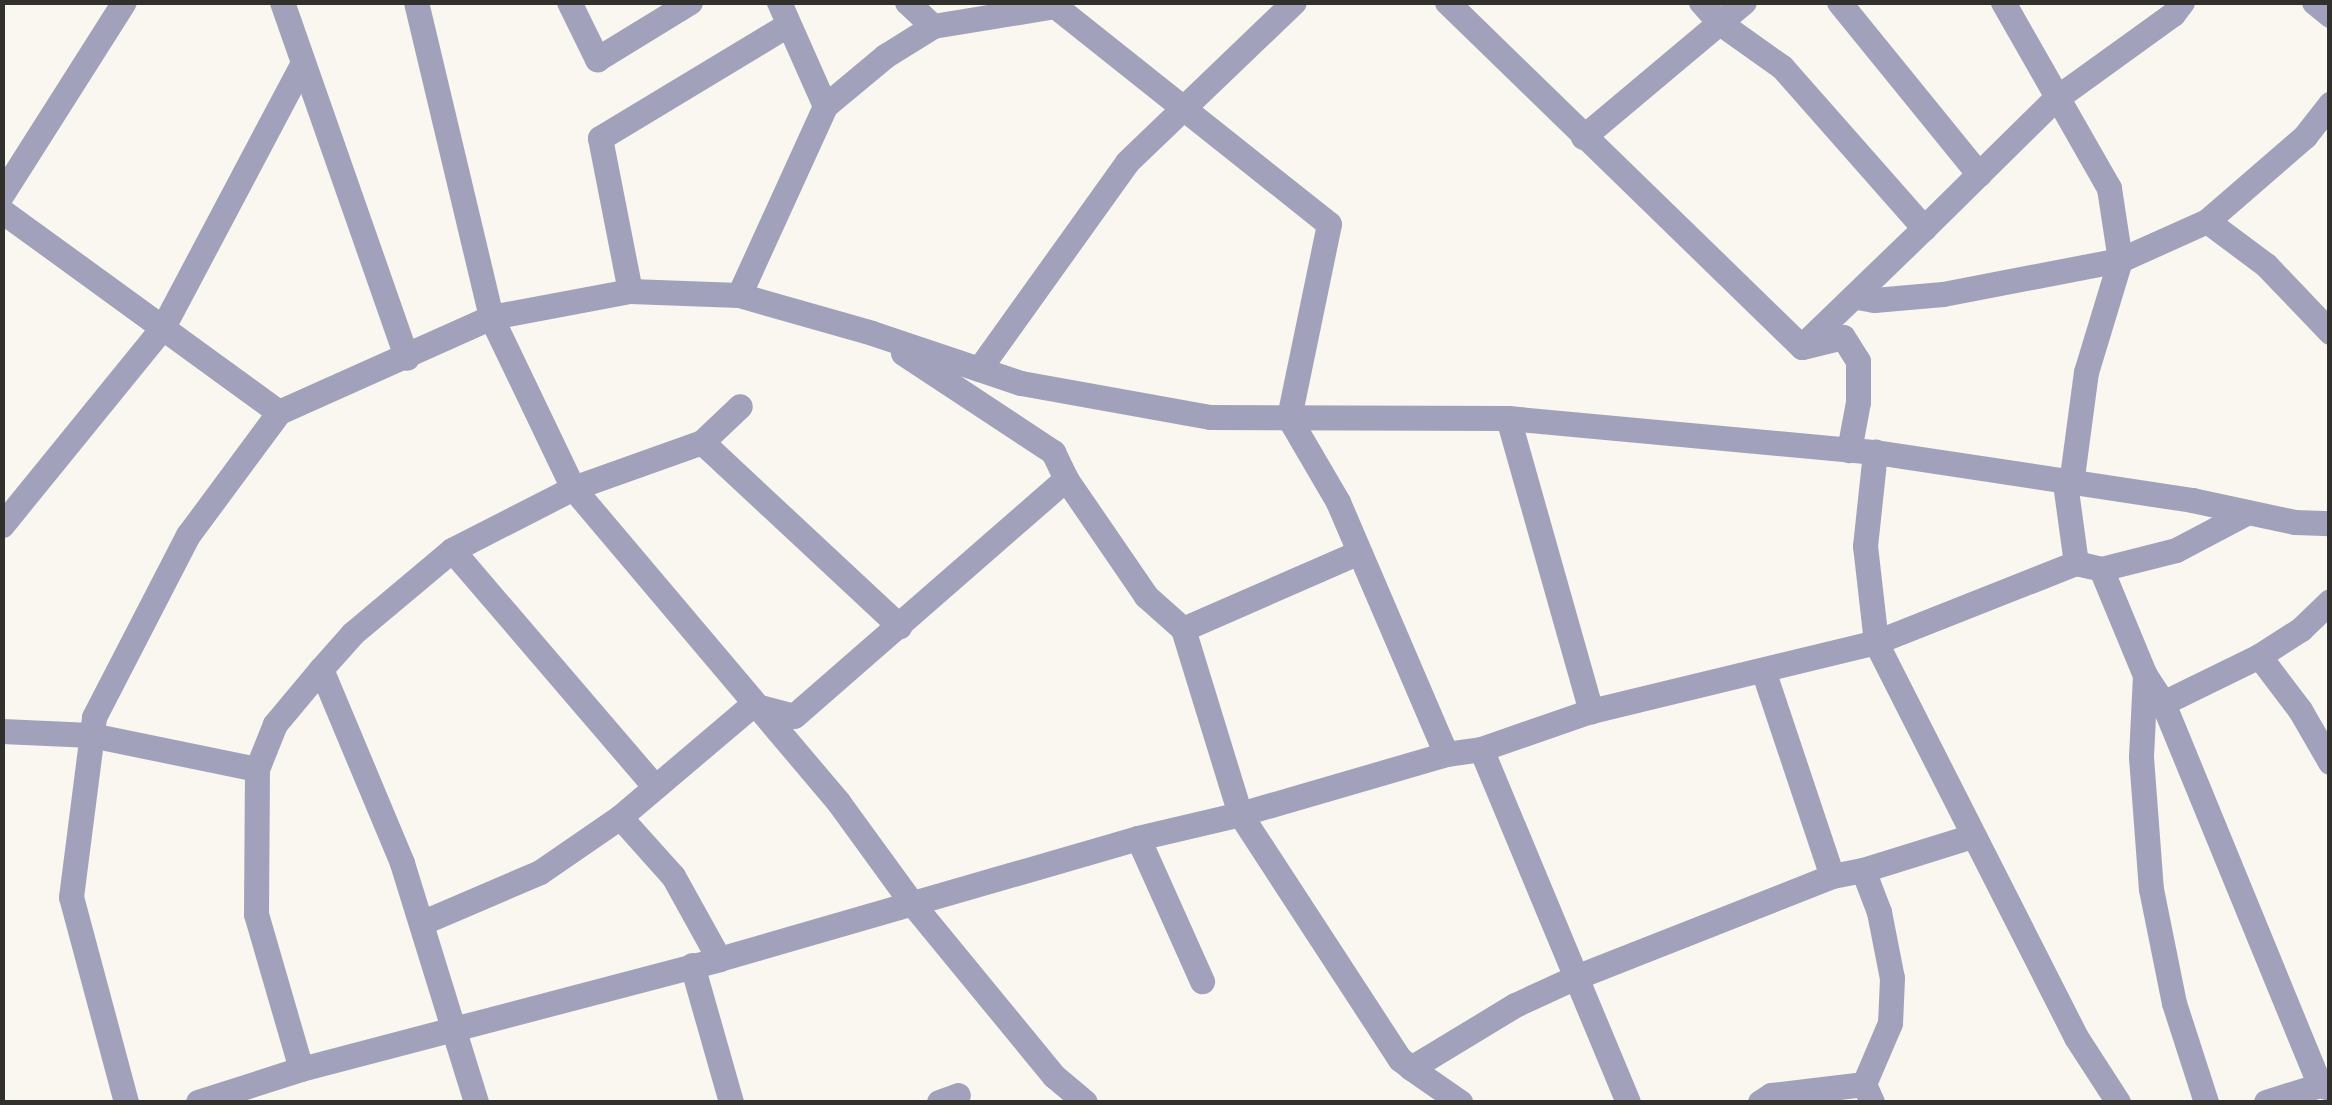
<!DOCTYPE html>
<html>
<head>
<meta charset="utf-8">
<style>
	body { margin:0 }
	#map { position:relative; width:2332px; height:1105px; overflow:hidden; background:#f9f7ef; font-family:"IBM Plex Serif",serif }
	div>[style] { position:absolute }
	.minor>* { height:25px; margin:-12.5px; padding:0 12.5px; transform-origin:12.5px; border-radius:12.5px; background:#a2a1bb }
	span { translate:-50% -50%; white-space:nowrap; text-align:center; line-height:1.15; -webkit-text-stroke:10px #fff; paint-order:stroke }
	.frame { position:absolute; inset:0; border:5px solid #31302d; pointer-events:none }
</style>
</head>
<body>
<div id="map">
	<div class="minor">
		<i style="left:282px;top:2px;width:377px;rotate:70.7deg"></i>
		<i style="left:416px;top:2px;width:324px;rotate:76.6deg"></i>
		<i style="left:491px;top:317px;width:190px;rotate:64.4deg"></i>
		<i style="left:573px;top:488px;width:412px;rotate:49.8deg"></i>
		<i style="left:839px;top:803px;width:122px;rotate:54deg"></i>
		<i style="left:911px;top:902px;width:225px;rotate:50.6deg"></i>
		<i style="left:1054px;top:1076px;width:40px;rotate:40deg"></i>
		<i style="left:569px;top:2px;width:64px;rotate:63.8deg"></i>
		<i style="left:597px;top:59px;width:109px;rotate:-31.5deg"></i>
		<i style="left:907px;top:2px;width:35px;rotate:43deg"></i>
		<i style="left:933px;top:26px;width:124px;rotate:-9.3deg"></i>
		<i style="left:1055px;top:6px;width:350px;rotate:38.5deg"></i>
		<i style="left:1329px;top:224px;width:198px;rotate:101.7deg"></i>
		<i style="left:1289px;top:418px;width:97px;rotate:59.7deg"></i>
		<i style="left:1338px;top:502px;width:274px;rotate:66.8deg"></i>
		<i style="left:1447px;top:2px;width:495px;rotate:44.2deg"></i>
		<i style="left:1802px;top:347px;width:42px;rotate:-13.7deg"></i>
		<i style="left:1843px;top:337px;width:28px;rotate:58deg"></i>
		<i style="left:1858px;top:361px;width:41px;rotate:90deg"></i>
		<i style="left:1858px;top:402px;width:49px;rotate:100.6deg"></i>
		<i style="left:1701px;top:2px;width:28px;rotate:48deg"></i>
		<i style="left:1720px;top:23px;width:76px;rotate:35.4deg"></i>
		<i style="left:1782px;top:67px;width:215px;rotate:48.6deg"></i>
		<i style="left:1924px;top:228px;width:184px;rotate:-44.6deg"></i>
		<i style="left:2055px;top:99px;width:145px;rotate:-35.8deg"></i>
		<i style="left:2173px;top:14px;width:15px;rotate:-53deg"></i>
		<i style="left:1839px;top:2px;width:222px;rotate:50.9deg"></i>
		<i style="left:2314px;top:2px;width:21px;rotate:39deg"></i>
		<i style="left:825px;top:106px;width:78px;rotate:-39.8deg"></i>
		<i style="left:885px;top:56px;width:57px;rotate:-32deg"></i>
		<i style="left:1583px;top:137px;width:210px;rotate:-40deg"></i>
		<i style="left:2px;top:194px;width:227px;rotate:-57.6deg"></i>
		<i style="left:2px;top:211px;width:342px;rotate:36deg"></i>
		<i style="left:279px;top:412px;width:232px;rotate:-24.1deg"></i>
		<i style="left:491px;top:317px;width:141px;rotate:-10.6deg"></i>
		<i style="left:630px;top:291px;width:109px;rotate:2.1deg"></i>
		<i style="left:739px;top:295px;width:138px;rotate:15.9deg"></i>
		<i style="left:872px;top:333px;width:157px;rotate:18.6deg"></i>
		<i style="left:1021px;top:383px;width:192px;rotate:10.2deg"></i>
		<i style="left:1210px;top:417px;width:298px;rotate:0.2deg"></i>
		<i style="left:1508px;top:418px;width:369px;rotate:5.3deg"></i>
		<i style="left:1875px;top:452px;width:321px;rotate:8.6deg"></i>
		<i style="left:2192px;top:500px;width:105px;rotate:12.1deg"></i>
		<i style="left:2295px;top:522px;width:35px;rotate:2deg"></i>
		<i style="left:2207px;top:221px;width:74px;rotate:36.7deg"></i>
		<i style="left:2266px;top:265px;width:93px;rotate:46.3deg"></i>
		<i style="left:630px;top:291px;width:156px;rotate:-101.1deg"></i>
		<i style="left:600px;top:138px;width:217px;rotate:-31.1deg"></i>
		<i style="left:739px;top:295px;width:208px;rotate:-65.5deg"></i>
		<i style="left:825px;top:106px;width:114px;rotate:-113.9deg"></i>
		<i style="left:1857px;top:297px;width:17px;rotate:10deg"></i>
		<i style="left:1874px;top:300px;width:69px;rotate:-5deg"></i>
		<i style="left:1943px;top:294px;width:180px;rotate:-10.9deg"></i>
		<i style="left:2120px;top:260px;width:73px;rotate:-98.7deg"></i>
		<i style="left:2109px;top:188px;width:214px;rotate:-119.7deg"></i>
		<i style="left:1805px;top:343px;width:165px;rotate:-44deg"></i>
		<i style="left:903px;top:353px;width:180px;rotate:33.4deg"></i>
		<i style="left:1053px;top:452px;width:30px;rotate:64deg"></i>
		<i style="left:1066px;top:479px;width:142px;rotate:55.6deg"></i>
		<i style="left:1146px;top:596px;width:50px;rotate:41.7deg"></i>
		<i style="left:1183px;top:629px;width:194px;rotate:72.9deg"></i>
		<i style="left:1240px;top:814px;width:293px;rotate:56.9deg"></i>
		<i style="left:1400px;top:1059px;width:14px;rotate:39deg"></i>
		<i style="left:1411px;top:1068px;width:122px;rotate:-31.2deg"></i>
		<i style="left:1515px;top:1005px;width:67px;rotate:-24.7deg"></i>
		<i style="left:1576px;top:977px;width:275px;rotate:-21.5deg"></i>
		<i style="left:979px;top:369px;width:254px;rotate:-54.4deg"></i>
		<i style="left:1127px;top:162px;width:231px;rotate:-43.8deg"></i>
		<i style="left:1508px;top:418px;width:305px;rotate:74.2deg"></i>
		<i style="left:702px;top:442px;width:270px;rotate:43deg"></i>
		<i style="left:2065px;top:483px;width:81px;rotate:82.2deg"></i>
		<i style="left:2071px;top:484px;width:113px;rotate:-82.4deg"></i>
		<i style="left:2086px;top:372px;width:117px;rotate:-73.1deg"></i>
		<i style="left:2120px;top:260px;width:95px;rotate:-24.1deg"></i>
		<i style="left:2207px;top:221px;width:130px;rotate:-40.9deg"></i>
		<i style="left:2305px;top:136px;width:41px;rotate:-52deg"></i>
		<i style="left:2px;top:525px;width:255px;rotate:-50.9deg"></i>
		<i style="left:163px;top:327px;width:299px;rotate:-62.1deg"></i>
		<i style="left:452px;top:550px;width:311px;rotate:49.4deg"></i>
		<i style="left:2101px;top:569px;width:115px;rotate:67.5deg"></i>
		<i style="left:2145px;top:675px;width:33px;rotate:57deg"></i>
		<i style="left:2163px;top:703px;width:413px;rotate:67.7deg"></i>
		<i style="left:1183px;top:629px;width:192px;rotate:-23.6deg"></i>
		<i style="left:2259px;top:656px;width:68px;rotate:52.8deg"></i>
		<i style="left:2300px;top:710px;width:60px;rotate:60deg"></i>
		<i style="left:321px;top:669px;width:210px;rotate:67.3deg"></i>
		<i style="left:402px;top:863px;width:250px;rotate:72.8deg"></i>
		<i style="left:1763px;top:670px;width:217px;rotate:71.5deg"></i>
		<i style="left:1832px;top:876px;width:32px;rotate:-11deg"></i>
		<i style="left:1863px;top:870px;width:45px;rotate:69.1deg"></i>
		<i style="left:1879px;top:912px;width:67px;rotate:78.9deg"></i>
		<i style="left:1892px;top:978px;width:45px;rotate:92.5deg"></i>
		<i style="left:1890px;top:1023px;width:66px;rotate:113.1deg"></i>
		<i style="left:1864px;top:1084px;width:20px;rotate:66deg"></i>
		<i style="left:2145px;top:675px;width:82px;rotate:92.8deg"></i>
		<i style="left:2141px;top:757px;width:132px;rotate:85.7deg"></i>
		<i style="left:2151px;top:889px;width:116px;rotate:78.6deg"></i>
		<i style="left:2174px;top:1003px;width:104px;rotate:72.1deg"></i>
		<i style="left:2163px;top:703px;width:107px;rotate:-26.1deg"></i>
		<i style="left:2259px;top:656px;width:50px;rotate:-32.7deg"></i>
		<i style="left:2301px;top:629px;width:40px;rotate:-44deg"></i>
		<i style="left:2px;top:731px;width:89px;rotate:2.6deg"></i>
		<i style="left:91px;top:735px;width:169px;rotate:11.6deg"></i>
		<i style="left:257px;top:769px;width:145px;rotate:90.4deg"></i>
		<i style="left:256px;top:914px;width:161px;rotate:73.8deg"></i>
		<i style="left:1481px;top:749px;width:382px;rotate:67.4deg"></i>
		<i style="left:257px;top:769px;width:48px;rotate:-68.2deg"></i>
		<i style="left:275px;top:724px;width:72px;rotate:-50.1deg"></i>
		<i style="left:321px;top:669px;width:48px;rotate:-48.4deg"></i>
		<i style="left:353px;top:633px;width:129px;rotate:-40deg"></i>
		<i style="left:452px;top:550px;width:136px;rotate:-27.1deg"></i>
		<i style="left:573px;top:488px;width:137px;rotate:-19.6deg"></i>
		<i style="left:702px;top:442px;width:52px;rotate:-43.5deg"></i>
		<i style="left:620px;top:817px;width:79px;rotate:48.1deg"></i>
		<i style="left:673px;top:876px;width:95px;rotate:61deg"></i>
		<i style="left:1138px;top:838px;width:157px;rotate:65.9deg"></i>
		<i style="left:1863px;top:870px;width:114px;rotate:-17.3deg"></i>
		<i style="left:421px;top:923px;width:129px;rotate:-23.2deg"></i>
		<i style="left:540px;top:872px;width:97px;rotate:-34.5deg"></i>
		<i style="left:620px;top:817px;width:173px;rotate:-40.3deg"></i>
		<i style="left:752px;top:705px;width:43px;rotate:14.7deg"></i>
		<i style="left:794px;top:716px;width:361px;rotate:-41.1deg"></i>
		<i style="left:692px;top:965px;width:142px;rotate:74.1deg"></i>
		<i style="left:1411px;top:1068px;width:60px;rotate:34.8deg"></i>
		<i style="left:126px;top:1102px;width:212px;rotate:-105deg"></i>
		<i style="left:71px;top:897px;width:181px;rotate:-82.7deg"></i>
		<i style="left:94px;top:717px;width:205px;rotate:-62.7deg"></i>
		<i style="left:188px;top:535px;width:153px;rotate:-53.5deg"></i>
		<i style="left:198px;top:1102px;width:108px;rotate:-17.8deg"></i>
		<i style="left:301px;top:1069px;width:432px;rotate:-14.7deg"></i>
		<i style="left:719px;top:959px;width:436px;rotate:-16.1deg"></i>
		<i style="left:1138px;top:838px;width:105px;rotate:-13.2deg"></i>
		<i style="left:1240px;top:814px;width:215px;rotate:-16.2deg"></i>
		<i style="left:1446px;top:754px;width:35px;rotate:-8deg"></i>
		<i style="left:1481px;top:749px;width:116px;rotate:-19.1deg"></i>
		<i style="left:1591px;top:711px;width:293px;rotate:-13.6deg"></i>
		<i style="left:1876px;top:642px;width:97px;rotate:-96.5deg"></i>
		<i style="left:1865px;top:546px;width:95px;rotate:-83.9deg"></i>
		<i style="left:939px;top:1102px;width:20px;rotate:-20deg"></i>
		<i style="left:1760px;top:1102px;width:13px;rotate:-32deg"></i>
		<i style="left:1771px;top:1095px;width:94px;rotate:-6.7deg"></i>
		<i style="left:2118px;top:1102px;width:77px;rotate:-122.9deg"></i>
		<i style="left:2076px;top:1037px;width:443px;rotate:-116.9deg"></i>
		<i style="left:1876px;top:642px;width:215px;rotate:-21.6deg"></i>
		<i style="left:2076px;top:563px;width:26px;rotate:13deg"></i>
		<i style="left:2101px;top:569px;width:77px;rotate:-14.2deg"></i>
		<i style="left:2176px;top:550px;width:81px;rotate:-27.8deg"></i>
		<i style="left:2266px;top:1102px;width:57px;rotate:-17.5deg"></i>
		<i style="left:2320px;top:1085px;width:10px;rotate:17deg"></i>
	</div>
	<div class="frame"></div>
</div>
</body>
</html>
